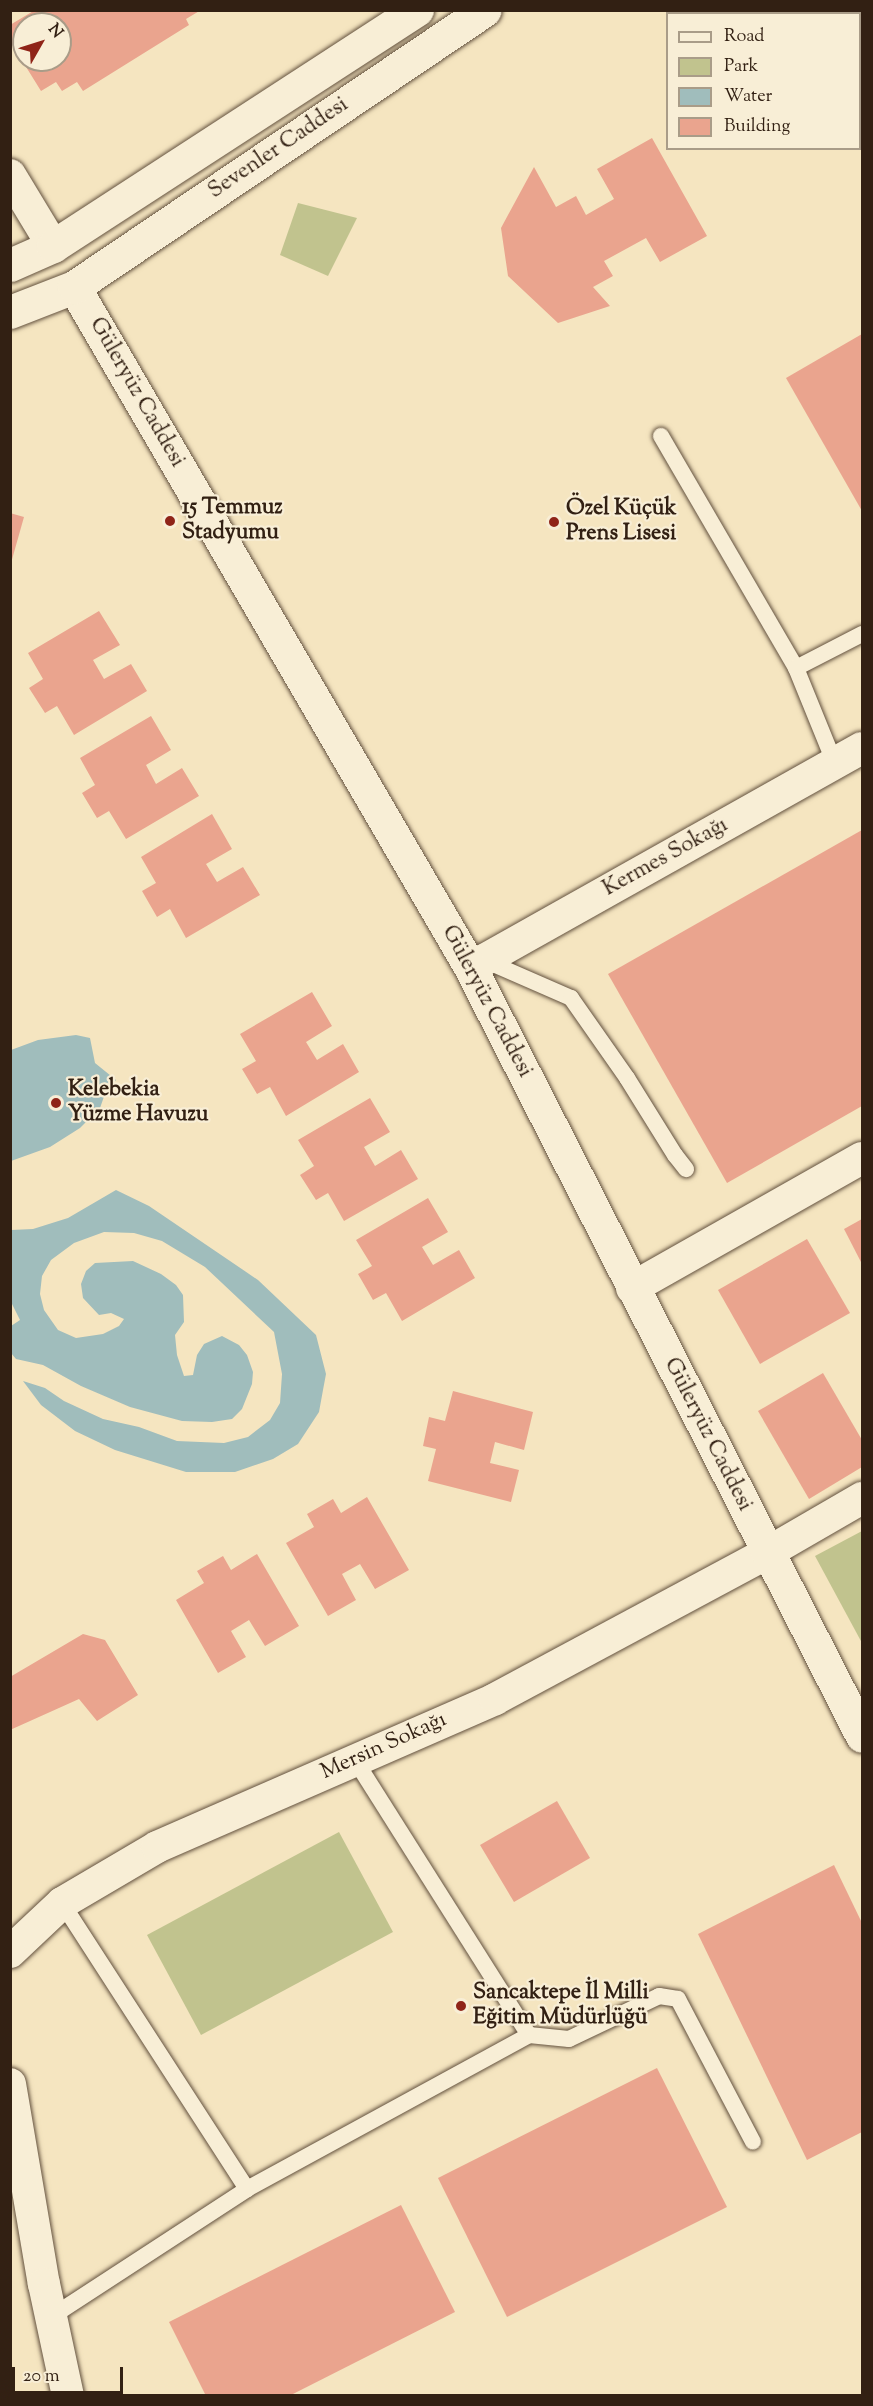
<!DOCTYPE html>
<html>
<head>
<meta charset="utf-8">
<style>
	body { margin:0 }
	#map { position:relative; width:873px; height:2406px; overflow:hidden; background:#f5e5c0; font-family:"Sorts Mill Goudy",serif }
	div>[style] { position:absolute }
	.green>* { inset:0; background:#c1c38e }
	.water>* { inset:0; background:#a0bdbc }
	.building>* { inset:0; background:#eaa48e }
	.roads { filter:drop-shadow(0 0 2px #63513e) drop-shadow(0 0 2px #63513e) }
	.service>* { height:16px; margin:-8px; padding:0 8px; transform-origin:8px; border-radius:8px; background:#f8eed6 }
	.minor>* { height:32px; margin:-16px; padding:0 16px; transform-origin:16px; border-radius:16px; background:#f8eed6 }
	.tertiary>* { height:33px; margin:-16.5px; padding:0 16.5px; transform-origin:16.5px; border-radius:16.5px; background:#f8eed6 }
	.secondary>* { height:33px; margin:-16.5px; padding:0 16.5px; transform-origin:16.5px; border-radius:16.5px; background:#f8eed6 }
	.dots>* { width:16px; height:16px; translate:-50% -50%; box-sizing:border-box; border:3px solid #f8eed6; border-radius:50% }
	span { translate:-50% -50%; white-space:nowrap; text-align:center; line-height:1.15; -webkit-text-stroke:4.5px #f8eed6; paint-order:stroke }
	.street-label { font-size:22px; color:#322013 }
	.poi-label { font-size:22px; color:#322013; font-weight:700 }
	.left { translate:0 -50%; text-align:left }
	.frame { position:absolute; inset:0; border:12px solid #322013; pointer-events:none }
	.legend { position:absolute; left:666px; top:12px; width:195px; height:138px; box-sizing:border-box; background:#f8eed6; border:2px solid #a99c88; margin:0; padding:8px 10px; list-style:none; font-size:18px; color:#322013 }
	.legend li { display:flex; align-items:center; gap:12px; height:30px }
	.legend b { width:30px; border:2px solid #a99c88 }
	.north { position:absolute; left:12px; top:12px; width:60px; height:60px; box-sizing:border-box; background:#f8eed6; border:2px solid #a99c88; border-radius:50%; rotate:51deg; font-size:16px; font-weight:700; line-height:24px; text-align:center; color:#322013 }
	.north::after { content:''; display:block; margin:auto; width:21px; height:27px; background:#8f2418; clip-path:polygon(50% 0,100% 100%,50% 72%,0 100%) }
	.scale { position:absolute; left:12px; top:2367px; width:111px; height:27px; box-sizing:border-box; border:3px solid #322013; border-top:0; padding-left:8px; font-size:18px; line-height:21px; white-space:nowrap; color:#322013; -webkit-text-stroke:4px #f8eed6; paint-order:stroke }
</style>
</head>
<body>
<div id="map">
	<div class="green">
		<i style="clip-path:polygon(298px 203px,357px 218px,328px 276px,280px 255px)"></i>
		<i style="clip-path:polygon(862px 1531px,862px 1643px,815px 1556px)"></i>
		<i style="clip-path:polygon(339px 1832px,393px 1932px,201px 2035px,147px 1935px)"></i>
	</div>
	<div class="water">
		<i style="clip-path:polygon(76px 1035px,90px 1038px,95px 1063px,116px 1080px,110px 1088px,107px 1088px,100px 1108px,80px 1128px,50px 1147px,11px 1161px,11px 1050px,38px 1040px)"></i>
		<i style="clip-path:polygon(116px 1190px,149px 1206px,258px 1280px,316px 1335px,326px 1374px,323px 1390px,319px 1412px,298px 1444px,273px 1459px,235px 1472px,186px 1472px,115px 1450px,75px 1431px,41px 1405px,23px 1381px,45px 1388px,64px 1401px,103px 1419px,139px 1427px,177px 1441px,224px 1443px,248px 1437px,270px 1420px,280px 1403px,282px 1374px,274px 1332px,205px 1267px,162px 1241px,134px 1233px,104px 1232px,74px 1243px,51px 1260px,42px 1276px,40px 1294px,44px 1310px,58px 1330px,76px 1338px,103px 1334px,119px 1326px,124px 1319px,111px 1313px,99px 1315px,83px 1298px,81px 1284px,86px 1271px,95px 1263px,133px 1261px,161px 1274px,176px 1285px,183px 1295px,184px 1322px,175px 1335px,177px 1355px,184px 1376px,193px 1375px,197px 1355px,204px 1344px,222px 1336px,239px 1345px,247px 1355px,253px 1372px,252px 1384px,242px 1409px,232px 1419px,212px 1422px,182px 1421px,130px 1407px,81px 1386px,43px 1365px,16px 1359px,11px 1353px,11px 1326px,20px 1320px,11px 1302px,11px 1230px,33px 1229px,68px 1218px)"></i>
	</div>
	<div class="building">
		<i style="clip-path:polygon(evenodd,35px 10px,201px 10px,186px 19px,189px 25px,83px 91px,77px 82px,62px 91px,56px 82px,41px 91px,10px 41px,10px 25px,35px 10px,24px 24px,60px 24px,60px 60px,24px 60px,24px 24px)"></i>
		<i style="clip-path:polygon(652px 138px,707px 236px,660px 262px,646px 238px,604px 261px,613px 276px,593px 287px,610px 306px,558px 323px,508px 276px,501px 228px,534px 167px,556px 207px,576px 196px,586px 215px,614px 199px,597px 169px)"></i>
		<i style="clip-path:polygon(862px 334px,862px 511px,786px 378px)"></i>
		<i style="clip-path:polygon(10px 513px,24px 517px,11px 563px,10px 562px)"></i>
		<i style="clip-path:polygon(99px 611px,120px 645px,93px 660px,104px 679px,131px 664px,147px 691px,74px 735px,57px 706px,45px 713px,29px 688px,43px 679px,28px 653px)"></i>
		<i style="clip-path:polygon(151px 716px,171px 750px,146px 765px,156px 784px,182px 768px,199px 796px,126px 839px,109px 811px,97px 818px,82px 793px,95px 785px,80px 758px)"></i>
		<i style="clip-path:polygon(212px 814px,232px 849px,206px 864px,217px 882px,243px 867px,260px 895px,186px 938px,170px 909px,157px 917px,142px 891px,156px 883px,141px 857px)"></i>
		<i style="clip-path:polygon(862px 830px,862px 1106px,727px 1183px,608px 974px)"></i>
		<i style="clip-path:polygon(312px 992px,332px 1026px,306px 1042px,317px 1060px,343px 1044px,359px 1072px,286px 1116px,270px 1087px,257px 1094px,242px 1069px,256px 1061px,240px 1034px)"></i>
		<i style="clip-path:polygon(370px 1098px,390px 1132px,364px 1147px,375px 1166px,401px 1150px,418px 1179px,344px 1221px,328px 1193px,316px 1200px,300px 1175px,314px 1166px,298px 1140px)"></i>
		<i style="clip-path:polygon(428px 1198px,448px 1232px,422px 1247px,433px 1265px,459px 1250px,475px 1278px,402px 1321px,386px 1293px,373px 1300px,358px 1274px,372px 1266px,356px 1240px)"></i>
		<i style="clip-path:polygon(862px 1219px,862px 1264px,844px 1229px)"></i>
		<i style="clip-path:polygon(807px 1239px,850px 1313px,760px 1364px,718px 1290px)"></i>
		<i style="clip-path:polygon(823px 1373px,862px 1440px,862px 1467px,809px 1499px,758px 1411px)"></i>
		<i style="clip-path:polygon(453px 1391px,533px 1412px,524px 1450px,495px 1442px,490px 1463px,519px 1470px,511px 1502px,428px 1481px,436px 1449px,423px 1446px,429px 1417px,445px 1421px)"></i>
		<i style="clip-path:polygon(367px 1497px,409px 1570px,375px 1589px,360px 1564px,342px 1574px,356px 1600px,328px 1616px,286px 1543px,314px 1527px,307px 1514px,333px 1499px,341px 1513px)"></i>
		<i style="clip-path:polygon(257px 1554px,299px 1626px,265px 1646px,249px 1620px,231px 1631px,246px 1657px,218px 1673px,176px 1600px,204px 1583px,197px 1571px,223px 1556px,231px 1570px)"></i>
		<i style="clip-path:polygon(83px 1634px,105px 1640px,138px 1695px,97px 1721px,79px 1699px,10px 1730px,10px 1677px)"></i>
		<i style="clip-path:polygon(557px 1801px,590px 1858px,514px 1902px,480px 1845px)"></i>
		<i style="clip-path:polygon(834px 1865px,862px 1923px,862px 2132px,807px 2160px,698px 1934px)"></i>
		<i style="clip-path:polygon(657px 2068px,727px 2207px,507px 2317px,438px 2178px)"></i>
		<i style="clip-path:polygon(401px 2205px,455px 2312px,289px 2396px,206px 2396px,169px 2322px)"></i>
	</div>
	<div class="roads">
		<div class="service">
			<i style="left:661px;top:436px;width:268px;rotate:59.8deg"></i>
			<i style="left:796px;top:668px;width:104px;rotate:67.9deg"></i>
			<i style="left:796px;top:668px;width:74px;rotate:-27.3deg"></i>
			<i style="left:484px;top:960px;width:95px;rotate:23.6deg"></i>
			<i style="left:571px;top:998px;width:98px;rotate:55deg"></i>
			<i style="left:627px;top:1078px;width:91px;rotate:58.1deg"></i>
			<i style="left:675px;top:1155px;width:18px;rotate:52deg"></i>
			<i style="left:355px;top:1760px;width:325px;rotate:57.7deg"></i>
			<i style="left:62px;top:1903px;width:341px;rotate:57.1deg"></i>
			<i style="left:51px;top:2317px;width:234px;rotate:-33.1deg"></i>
			<i style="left:247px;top:2189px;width:321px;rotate:-28.6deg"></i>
			<i style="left:529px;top:2035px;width:40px;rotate:5.7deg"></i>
			<i style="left:569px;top:2039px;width:100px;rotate:-25.5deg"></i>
			<i style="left:659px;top:1996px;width:19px;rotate:9deg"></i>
			<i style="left:678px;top:1999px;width:161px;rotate:62.3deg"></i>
		</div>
		<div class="minor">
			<i style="left:10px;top:175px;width:83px;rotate:58.8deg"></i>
			<i style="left:469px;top:965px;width:16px;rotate:-18deg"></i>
			<i style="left:484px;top:960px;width:433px;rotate:-29.3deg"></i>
			<i style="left:632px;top:1288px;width:264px;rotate:-29.5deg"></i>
			<i style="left:10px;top:1952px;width:71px;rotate:-43.3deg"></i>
			<i style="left:62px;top:1903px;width:110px;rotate:-30.5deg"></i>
			<i style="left:157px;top:1847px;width:369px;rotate:-23.6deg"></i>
			<i style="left:495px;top:1699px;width:309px;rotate:-28.2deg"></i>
			<i style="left:767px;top:1553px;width:110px;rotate:-30.1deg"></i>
			<i style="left:10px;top:2084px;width:203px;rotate:80.4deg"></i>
			<i style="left:44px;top:2284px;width:115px;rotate:77.9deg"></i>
		</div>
		<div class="tertiary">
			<i style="left:74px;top:287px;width:785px;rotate:59.78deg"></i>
			<i style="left:469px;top:965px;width:865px;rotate:62.99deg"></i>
		</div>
		<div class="secondary">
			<i style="left:10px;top:265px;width:47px;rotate:-23.8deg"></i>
			<i style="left:53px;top:246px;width:434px;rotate:-33deg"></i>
			<i style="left:10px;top:312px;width:69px;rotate:-21.3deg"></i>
			<i style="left:74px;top:287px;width:495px;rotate:-34deg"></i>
		</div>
	</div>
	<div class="dots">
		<i style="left:170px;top:521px;background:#8f2418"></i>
		<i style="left:554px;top:522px;background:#8f2418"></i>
		<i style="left:56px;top:1103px;background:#8f2418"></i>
		<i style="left:461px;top:2006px;background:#8f2418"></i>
	</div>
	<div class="street-label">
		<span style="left:279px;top:149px;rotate:-34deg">Sevenler Caddesi</span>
		<span style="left:136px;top:393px;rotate:60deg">Güleryüz Caddesi</span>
		<span style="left:666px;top:858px;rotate:-29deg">Kermes Sokağı</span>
		<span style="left:486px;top:1002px;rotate:62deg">Güleryüz Caddesi</span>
		<span style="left:707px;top:1435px;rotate:63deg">Güleryüz Caddesi</span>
		<span style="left:384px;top:1747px;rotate:-24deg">Mersin Sokağı</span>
	</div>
	<div class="poi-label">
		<span class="left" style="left:182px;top:521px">15 Temmuz<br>Stadyumu</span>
		<span class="left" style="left:566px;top:522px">Özel Küçük<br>Prens Lisesi</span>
		<span class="left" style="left:68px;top:1103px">Kelebekia<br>Yüzme Havuzu</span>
		<span class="left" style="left:473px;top:2006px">Sancaktepe İl Milli<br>Eğitim Müdürlüğü</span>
	</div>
	<div class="frame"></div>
	<ul class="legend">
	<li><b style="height:8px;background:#f8eed6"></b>Road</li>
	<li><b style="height:16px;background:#c1c38e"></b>Park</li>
	<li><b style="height:16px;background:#a0bdbc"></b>Water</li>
	<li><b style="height:16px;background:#eaa48e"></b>Building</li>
	</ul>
	<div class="north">N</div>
	<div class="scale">20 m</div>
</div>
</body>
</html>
